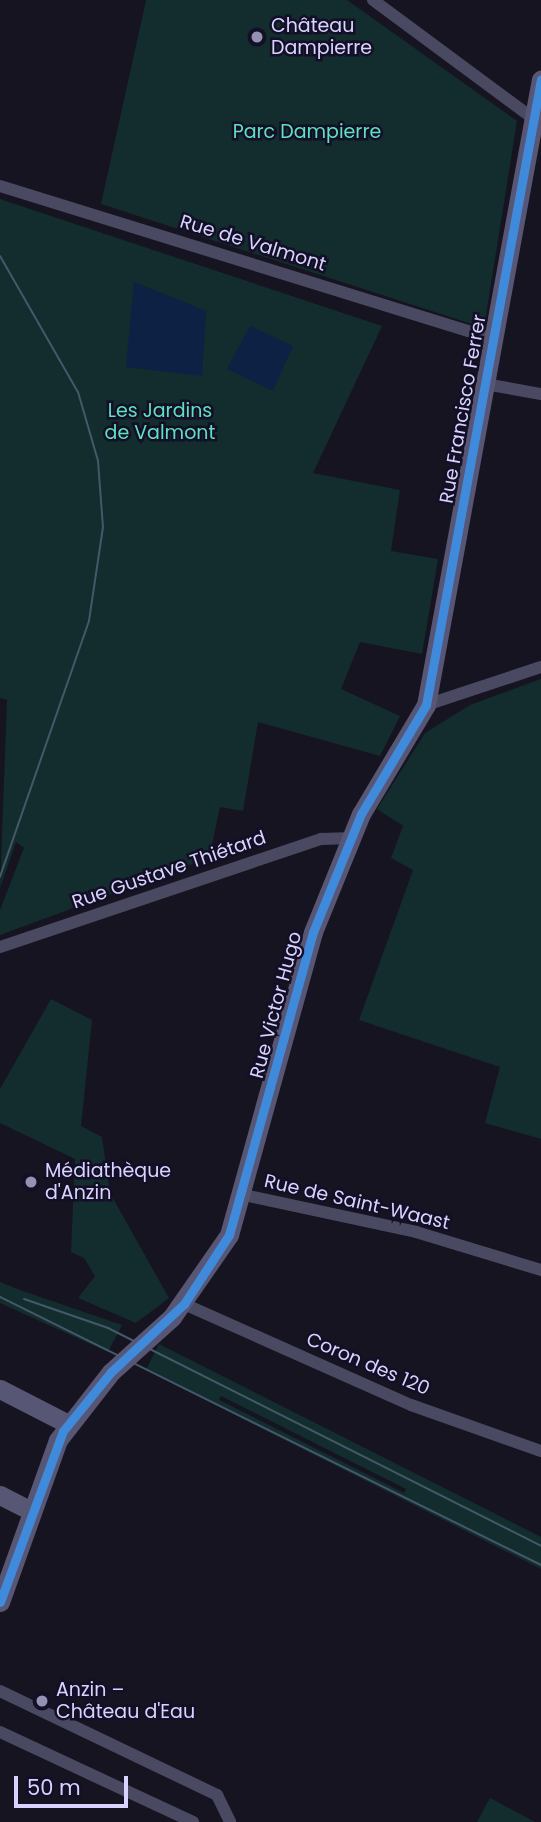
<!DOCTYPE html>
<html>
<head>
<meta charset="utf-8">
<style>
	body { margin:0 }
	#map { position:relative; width:541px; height:1822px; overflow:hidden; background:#161421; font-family:Poppins,sans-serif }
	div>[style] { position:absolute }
	.green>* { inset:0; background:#132c2d }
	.water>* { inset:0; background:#0d2144 }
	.street>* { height:12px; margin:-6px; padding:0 6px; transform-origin:6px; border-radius:6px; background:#4a4962 }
	.secondary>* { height:19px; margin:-9.5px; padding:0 9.5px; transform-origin:9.5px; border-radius:9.5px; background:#575674 }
	.tram>* { height:2px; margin:-1px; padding:0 1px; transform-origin:1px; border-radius:1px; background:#43596b }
	.secondary-bridge>* { height:19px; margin:-9.5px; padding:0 9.5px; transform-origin:9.5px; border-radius:9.5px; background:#575674 }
	.cycleway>* { height:9px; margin:-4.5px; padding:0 4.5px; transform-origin:4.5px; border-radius:4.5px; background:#408adc }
	.dots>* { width:19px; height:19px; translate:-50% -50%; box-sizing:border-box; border:4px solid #130f26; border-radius:50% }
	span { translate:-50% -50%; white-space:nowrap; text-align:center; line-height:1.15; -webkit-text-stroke:5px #130f26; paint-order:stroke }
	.poi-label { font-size:19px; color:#d9d4ff }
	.left { translate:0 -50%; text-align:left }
	.park-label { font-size:19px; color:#5fe0c0 }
	.street-label { font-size:19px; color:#d9d4ff }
	.scale { position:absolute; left:14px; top:1776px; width:114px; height:32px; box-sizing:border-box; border:4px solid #d9d4ff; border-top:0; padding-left:9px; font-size:21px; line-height:24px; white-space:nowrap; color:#d9d4ff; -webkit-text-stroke:5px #130f26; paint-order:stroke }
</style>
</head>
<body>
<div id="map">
	<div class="green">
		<i style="clip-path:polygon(146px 0,347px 0,517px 121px,484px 328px,101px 204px)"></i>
		<i style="clip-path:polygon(0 199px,382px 326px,313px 473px,400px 490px,391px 551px,438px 559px,422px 654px,360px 642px,341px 689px,400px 716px,380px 756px,258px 722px,243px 811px,220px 807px,209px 858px,0 935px,0 910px,24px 848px,16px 842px,0 888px,7px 700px,0 698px)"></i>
		<i style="clip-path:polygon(541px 679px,541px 1139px,485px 1123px,500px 1067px,359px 1020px,413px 870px,391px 858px,403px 826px,377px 809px,425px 733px,470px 705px)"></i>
		<i style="clip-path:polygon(51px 999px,92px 1020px,81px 1126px,102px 1137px,110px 1193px,169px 1298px,136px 1323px,78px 1298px,95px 1276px,84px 1258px,71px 1252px,75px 1159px,0 1123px,0 1089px)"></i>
		<i style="clip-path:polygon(0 1282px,20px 1290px,122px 1325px,108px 1352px,0 1303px)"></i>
		<i style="clip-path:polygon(evenodd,159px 1344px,541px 1537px,541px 1569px,146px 1370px,159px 1344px,221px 1396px,406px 1489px,404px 1493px,219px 1400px,221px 1396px)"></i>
		<i style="clip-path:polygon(490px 1798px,535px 1822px,477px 1822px)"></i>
	</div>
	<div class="water">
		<i style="clip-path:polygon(134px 282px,206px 311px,202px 376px,126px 367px)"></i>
		<i style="clip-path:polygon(250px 326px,293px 346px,273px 391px,227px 369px)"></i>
	</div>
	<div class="street">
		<i style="left:373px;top:0;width:205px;rotate:36.5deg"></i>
		<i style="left:0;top:186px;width:517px;rotate:17.21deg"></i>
		<i style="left:485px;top:384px;width:57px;rotate:10.1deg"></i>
		<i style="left:426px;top:705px;width:121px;rotate:-18.3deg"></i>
		<i style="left:0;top:947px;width:339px;rotate:-18.6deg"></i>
		<i style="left:321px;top:839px;width:31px;rotate:-2deg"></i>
		<i style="left:244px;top:1195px;width:176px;rotate:12.1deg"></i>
		<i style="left:416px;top:1232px;width:131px;rotate:16.9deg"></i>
		<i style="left:184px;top:1304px;width:248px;rotate:24deg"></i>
		<i style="left:411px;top:1405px;width:138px;rotate:19.5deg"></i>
		<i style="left:0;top:1691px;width:241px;rotate:25.6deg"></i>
		<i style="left:217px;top:1795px;width:30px;rotate:64deg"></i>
		<i style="left:0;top:1732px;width:213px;rotate:25deg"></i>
	</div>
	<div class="secondary">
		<i style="left:172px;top:1317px;width:100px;rotate:-55.2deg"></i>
		<i style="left:229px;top:1235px;width:314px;rotate:-74.5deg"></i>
		<i style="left:313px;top:932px;width:127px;rotate:-67.9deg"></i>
		<i style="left:361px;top:814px;width:127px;rotate:-59.2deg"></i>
		<i style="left:426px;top:705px;width:636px;rotate:-79.59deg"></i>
		<i style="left:0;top:1389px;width:76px;rotate:27.2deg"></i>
		<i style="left:0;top:1495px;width:36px;rotate:27deg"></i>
		<i style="left:0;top:1602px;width:172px;rotate:-70.3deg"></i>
		<i style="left:58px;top:1440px;width:86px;rotate:-52.1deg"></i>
	</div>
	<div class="tram">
		<i style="left:0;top:256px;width:157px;rotate:60.2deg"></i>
		<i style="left:78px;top:392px;width:72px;rotate:73.8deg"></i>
		<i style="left:98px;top:461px;width:66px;rotate:85.7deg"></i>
		<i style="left:103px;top:527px;width:95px;rotate:98.5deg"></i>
		<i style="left:89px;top:621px;width:271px;rotate:109.2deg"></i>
		<i style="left:0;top:1297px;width:604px;rotate:26.35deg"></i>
		<i style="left:24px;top:1299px;width:89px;rotate:19deg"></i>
		<i style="left:108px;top:1328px;width:485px;rotate:26.7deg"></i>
	</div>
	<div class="secondary-bridge">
		<i style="left:111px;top:1372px;width:82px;rotate:-42deg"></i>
	</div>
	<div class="cycleway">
		<i style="left:0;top:1602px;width:182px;rotate:-69.8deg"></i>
		<i style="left:63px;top:1431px;width:76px;rotate:-50.9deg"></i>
		<i style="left:111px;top:1372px;width:100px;rotate:-43deg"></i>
		<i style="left:184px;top:1304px;width:82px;rotate:-56.9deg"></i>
		<i style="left:229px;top:1235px;width:314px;rotate:-74.5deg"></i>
		<i style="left:313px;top:932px;width:127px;rotate:-67.9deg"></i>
		<i style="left:361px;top:814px;width:127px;rotate:-59.2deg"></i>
		<i style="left:426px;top:705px;width:636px;rotate:-79.59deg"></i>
	</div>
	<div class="dots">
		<i style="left:257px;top:37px;background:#9591b1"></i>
		<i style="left:31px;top:1182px;background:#9591b1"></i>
		<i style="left:42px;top:1701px;background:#9591b1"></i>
	</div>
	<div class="poi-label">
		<span class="left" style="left:271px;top:37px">Château<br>Dampierre</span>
		<span class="left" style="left:45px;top:1182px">Médiathèque<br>d'Anzin</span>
		<span class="left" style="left:56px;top:1701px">Anzin –<br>Château d'Eau</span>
	</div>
	<div class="park-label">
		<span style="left:307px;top:132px">Parc Dampierre</span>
		<span style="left:160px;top:422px">Les Jardins<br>de Valmont</span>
	</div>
	<div class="street-label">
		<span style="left:253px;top:243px;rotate:17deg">Rue de Valmont</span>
		<span style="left:463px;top:409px;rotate:-80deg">Rue Francisco Ferrer</span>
		<span style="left:169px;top:870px;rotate:-19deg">Rue Gustave Thiétard</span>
		<span style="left:276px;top:1005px;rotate:-75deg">Rue Victor Hugo</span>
		<span style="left:357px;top:1202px;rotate:13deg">Rue de Saint-Waast</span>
		<span style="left:368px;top:1364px;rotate:23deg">Coron des 120</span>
	</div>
	<div class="scale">50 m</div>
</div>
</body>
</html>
